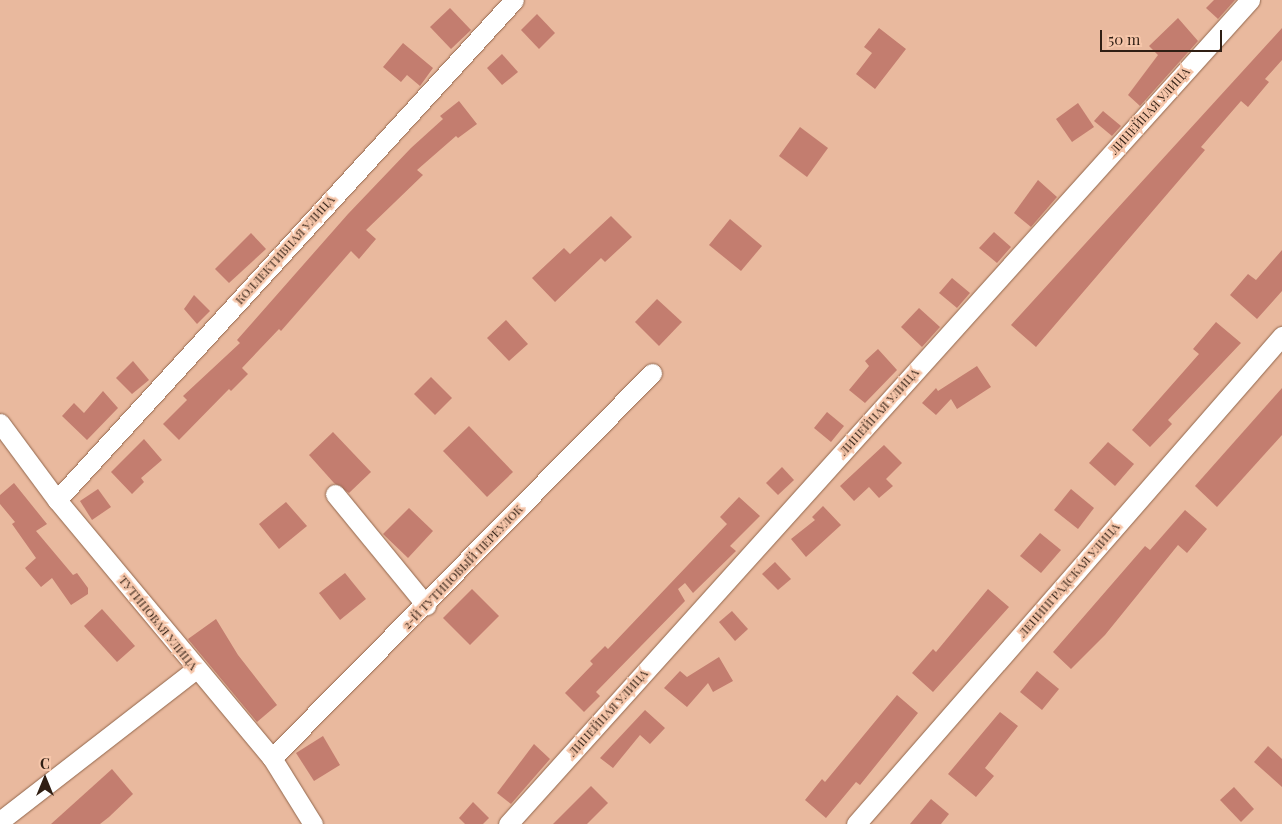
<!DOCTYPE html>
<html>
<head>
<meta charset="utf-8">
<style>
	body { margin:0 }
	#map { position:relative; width:1282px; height:824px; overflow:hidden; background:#e9b99e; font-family:"Playfair Display",serif }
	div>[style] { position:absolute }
	.building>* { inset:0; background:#c37d6f }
	.roads { filter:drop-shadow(0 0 1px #91664c) drop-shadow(0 0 1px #91664c) }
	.minor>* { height:19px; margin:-9.5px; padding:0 9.5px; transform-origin:9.5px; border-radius:9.5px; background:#fff }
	span { translate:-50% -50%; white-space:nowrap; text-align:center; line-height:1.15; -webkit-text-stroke:4.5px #f6c6aa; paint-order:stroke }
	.street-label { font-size:12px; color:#301f14 }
	.north { position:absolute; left:20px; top:754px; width:50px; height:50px; -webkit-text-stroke:4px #f6c6aa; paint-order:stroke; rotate:0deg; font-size:14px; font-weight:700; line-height:20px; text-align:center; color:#301f14 }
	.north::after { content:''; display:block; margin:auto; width:18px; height:22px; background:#301f14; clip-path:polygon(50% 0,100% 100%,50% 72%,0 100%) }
	.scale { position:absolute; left:1100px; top:30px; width:122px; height:22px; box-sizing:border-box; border:2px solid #301f14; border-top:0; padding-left:6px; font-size:15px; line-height:18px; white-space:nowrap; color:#301f14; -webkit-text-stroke:4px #f6c6aa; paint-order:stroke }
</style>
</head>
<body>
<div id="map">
	<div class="building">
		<i style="clip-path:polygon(1214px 0,1235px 0,1218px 19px,1206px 8px)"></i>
		<i style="clip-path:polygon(450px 8px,471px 30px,451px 49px,430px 27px)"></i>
		<i style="clip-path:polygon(537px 14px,555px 33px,539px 49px,521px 30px)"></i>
		<i style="clip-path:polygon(1178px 18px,1198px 41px,1140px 106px,1128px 95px,1158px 55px,1149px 46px)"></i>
		<i style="clip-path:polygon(879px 28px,906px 49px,875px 89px,856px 74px,872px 53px,864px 47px)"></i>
		<i style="clip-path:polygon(1282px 28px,1282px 60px,1265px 79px,1269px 82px,1248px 107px,1241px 101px,1201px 147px,1205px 150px,1036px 347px,1011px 325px)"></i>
		<i style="clip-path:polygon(403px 43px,433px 68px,420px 86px,407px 75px,401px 82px,383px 67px)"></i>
		<i style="clip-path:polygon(502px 54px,518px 72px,502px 85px,487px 68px)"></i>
		<i style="clip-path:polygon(459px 101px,477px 124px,458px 138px,456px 136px,417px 170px,423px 175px,366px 230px,376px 239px,359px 259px,351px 251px,281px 331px,279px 329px,242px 368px,248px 374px,231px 391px,229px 389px,179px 440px,163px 424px,187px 400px,183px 396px,240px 343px,237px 340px,348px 214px,411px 148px,443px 119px,440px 116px)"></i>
		<i style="clip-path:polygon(1078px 103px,1094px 127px,1072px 142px,1056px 119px)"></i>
		<i style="clip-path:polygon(1103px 111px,1121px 126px,1112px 136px,1094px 121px)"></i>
		<i style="clip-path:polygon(800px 127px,828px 148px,807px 177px,779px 156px)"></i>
		<i style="clip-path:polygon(1038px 180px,1057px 197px,1031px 227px,1014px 213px)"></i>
		<i style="clip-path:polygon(611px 216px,632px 237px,605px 262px,601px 258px,555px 302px,532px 278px,564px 248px,570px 254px)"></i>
		<i style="clip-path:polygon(730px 219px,762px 246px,741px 271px,709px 245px)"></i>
		<i style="clip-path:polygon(994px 232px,1011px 247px,997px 263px,979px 248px)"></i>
		<i style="clip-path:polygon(251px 233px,266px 249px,229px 283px,215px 269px)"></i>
		<i style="clip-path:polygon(1282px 250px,1282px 291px,1257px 319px,1230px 295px,1248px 274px,1256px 280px)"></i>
		<i style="clip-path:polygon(952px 278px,970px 293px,957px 308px,939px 293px)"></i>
		<i style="clip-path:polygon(194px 295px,210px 311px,197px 324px,184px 309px)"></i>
		<i style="clip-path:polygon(657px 299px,682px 322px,659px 346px,635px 322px)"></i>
		<i style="clip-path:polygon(919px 308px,940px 327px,922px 347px,901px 327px)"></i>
		<i style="clip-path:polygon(506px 320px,528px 344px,509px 361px,487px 338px)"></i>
		<i style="clip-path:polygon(1216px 322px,1241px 343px,1168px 420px,1172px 424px,1150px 447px,1132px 430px,1199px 354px,1193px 349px)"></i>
		<i style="clip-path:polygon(878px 349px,897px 370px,865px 403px,849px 390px,869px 366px,865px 361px)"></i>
		<i style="clip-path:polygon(133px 361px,149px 380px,132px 394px,116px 378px)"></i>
		<i style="clip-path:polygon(977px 366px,991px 387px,957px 409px,951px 399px,936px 415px,922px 403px,936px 388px,938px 391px)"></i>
		<i style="clip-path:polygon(431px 377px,452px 398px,435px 415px,414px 394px)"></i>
		<i style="clip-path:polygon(1282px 388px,1282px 435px,1217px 507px,1195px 486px)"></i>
		<i style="clip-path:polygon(103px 391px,118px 408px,87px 440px,62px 416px,74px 403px,84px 413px)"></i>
		<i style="clip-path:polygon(827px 412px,844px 426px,831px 442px,814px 428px)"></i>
		<i style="clip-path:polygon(469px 426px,513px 472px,487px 497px,443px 451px)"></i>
		<i style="clip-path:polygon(333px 432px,371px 472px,349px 493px,334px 483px,309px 455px)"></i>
		<i style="clip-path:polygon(144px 439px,162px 460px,141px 478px,144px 482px,132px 494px,111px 472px)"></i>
		<i style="clip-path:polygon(1108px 442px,1134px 464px,1115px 486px,1089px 463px)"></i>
		<i style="clip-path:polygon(884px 445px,902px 463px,886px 479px,893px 486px,879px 498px,869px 487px,854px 501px,840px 486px)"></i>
		<i style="clip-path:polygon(782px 467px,794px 480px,778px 495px,766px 483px)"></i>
		<i style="clip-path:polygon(14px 483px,47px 524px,36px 531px,73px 575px,77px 573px,88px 588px,88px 594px,71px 605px,52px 578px,41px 587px,25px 568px,36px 558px,12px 524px,15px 522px,0 504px,0 495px)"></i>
		<i style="clip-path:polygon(98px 489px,111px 507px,92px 520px,80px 501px)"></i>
		<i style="clip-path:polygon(1071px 489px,1094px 508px,1078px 529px,1054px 510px)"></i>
		<i style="clip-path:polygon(739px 497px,760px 516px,730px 546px,736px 551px,693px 593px,685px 583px,678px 589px,685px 601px,596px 692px,600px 696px,584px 712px,565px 693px,593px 664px,590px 661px,605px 646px,608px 649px,727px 524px,720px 517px)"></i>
		<i style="clip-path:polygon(286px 502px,307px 526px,279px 549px,259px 524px)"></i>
		<i style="clip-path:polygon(823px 506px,841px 525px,806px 557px,791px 539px,815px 520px,812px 517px)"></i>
		<i style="clip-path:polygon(409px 508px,433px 531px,408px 558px,383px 534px)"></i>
		<i style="clip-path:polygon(1185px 510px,1207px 529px,1187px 553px,1178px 545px,1105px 635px,1071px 669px,1053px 652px,1145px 546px,1150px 550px)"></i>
		<i style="clip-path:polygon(1040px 533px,1061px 550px,1041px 573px,1020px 556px)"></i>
		<i style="clip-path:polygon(775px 562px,791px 579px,778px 590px,762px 574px)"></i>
		<i style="clip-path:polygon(345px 573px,366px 599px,340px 620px,319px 593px)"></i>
		<i style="clip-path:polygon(472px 589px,499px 616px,470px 645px,443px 618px)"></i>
		<i style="clip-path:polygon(988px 589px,1009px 607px,933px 692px,912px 673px,933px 649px,936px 652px)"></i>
		<i style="clip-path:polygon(102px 609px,135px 646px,117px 662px,84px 626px)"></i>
		<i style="clip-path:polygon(732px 611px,748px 629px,735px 641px,719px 622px)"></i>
		<i style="clip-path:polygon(216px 619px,238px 655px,277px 705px,257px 722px,188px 639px)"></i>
		<i style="clip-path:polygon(719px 657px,733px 681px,713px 692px,708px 683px,687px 707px,664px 688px,680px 671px,687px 677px)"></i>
		<i style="clip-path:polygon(1037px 671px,1059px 689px,1042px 710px,1020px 692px)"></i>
		<i style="clip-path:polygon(897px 695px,918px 713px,860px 785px,856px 782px,826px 818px,805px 800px,822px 779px,825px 782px)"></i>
		<i style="clip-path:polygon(645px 710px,665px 728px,650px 744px,640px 735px,613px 768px,600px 758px)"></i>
		<i style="clip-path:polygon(1000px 712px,1018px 726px,985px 768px,994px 776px,976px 797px,948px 774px)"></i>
		<i style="clip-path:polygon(323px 736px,340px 765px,314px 781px,296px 753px)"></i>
		<i style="clip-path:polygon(534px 744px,550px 759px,511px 804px,497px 793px)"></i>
		<i style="clip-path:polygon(1268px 746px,1282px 759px,1282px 787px,1254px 762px)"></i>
		<i style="clip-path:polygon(112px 769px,133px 794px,109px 817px,100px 824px,51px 824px)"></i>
		<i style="clip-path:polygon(591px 786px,608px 803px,587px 824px,553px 824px)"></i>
		<i style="clip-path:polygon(1234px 787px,1254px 809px,1241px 822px,1220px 800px)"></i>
		<i style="clip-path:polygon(931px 799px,949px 814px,941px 824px,910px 824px)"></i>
		<i style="clip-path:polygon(473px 802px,489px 818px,483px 824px,465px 824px,459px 818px)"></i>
	</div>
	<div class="roads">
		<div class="minor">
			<i style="left:0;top:423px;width:96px;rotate:53.5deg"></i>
			<i style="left:57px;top:500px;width:336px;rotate:50.2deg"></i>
			<i style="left:272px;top:758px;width:78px;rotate:58.2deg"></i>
			<i style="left:335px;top:494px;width:144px;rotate:50.7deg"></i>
			<i style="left:57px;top:500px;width:677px;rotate:-47.57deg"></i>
			<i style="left:272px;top:758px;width:541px;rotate:-45.37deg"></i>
			<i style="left:0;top:821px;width:248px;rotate:-37.8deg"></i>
			<i style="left:508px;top:824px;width:1109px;rotate:-48deg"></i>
			<i style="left:856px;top:824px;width:648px;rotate:-48.88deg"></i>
		</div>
	</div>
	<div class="street-label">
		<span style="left:1150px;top:111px;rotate:-48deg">ЛИНЕЙНАЯ УЛИЦА</span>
		<span style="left:285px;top:250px;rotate:-48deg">КОЛЛЕКТИВНАЯ УЛИЦА</span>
		<span style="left:879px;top:412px;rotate:-48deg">ЛИНЕЙНАЯ УЛИЦА</span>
		<span style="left:463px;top:567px;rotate:-46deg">2-Й ТУТИНОВЫЙ ПЕРЕУЛОК</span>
		<span style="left:1069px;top:580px;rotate:-49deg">ЛЕНИНГРАДСКАЯ УЛИЦА</span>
		<span style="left:158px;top:623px;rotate:51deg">ТУТИНОВАЯ УЛИЦА</span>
		<span style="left:608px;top:713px;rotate:-48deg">ЛИНЕЙНАЯ УЛИЦА</span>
	</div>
	<div class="north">С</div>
	<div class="scale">50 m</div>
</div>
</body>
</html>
